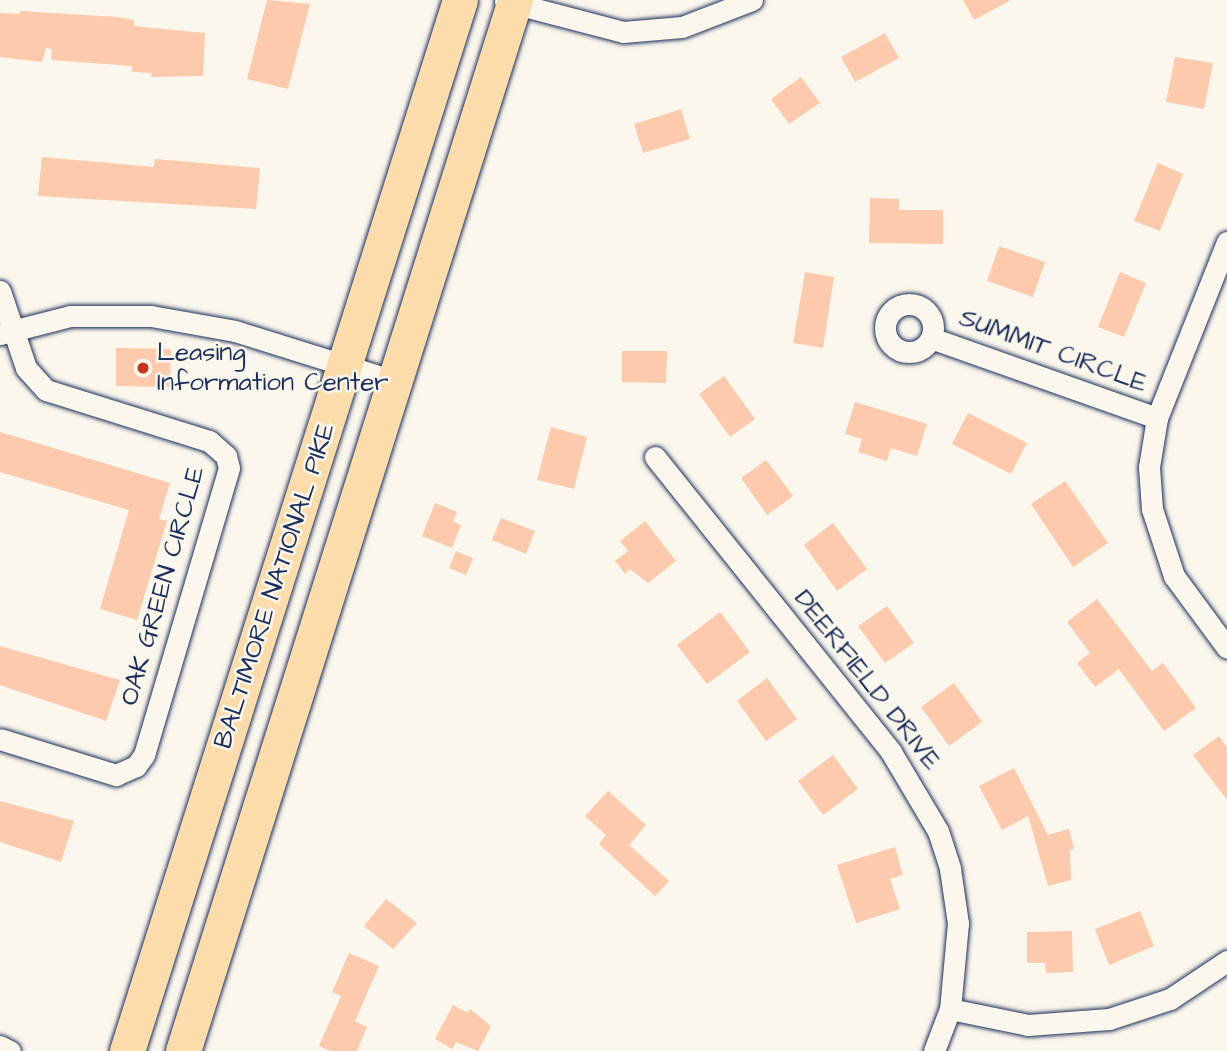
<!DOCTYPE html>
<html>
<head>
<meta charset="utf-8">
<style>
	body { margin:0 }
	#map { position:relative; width:1227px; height:1051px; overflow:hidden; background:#fbf7ec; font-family:"Architects Daughter",sans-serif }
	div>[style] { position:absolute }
	.building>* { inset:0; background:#fdcaad }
	.roads { filter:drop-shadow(0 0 2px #1b2f5e) drop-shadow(0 0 2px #1b2f5e) }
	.street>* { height:21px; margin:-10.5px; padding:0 10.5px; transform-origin:10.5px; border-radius:10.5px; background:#fbf7ec }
	.street>.ring { margin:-10.5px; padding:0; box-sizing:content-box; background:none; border:21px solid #fbf7ec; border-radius:50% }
	.primary>* { height:35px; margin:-17.5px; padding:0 17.5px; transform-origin:17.5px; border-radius:17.5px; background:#fddcac }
	.dots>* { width:19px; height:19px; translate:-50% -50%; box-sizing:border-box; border:4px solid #fbf7ec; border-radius:50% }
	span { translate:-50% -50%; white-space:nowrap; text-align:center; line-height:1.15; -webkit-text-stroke:5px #fbf7ec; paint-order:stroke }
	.street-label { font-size:26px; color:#1b2f5e }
	.poi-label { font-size:26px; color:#1b2f5e }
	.left { translate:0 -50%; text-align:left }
</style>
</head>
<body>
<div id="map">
	<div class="building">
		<i style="clip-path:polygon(267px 0,310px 4px,288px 89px,247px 79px)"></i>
		<i style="clip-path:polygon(963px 0,1011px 0,974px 20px)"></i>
		<i style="clip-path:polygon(20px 11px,117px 17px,134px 20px,134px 26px,205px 33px,203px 76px,151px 77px,152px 73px,132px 72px,132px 66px,51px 60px,52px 49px,46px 48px,42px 62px,0 57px,0 13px,20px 14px)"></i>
		<i style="clip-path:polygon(885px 33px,899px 58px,855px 82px,841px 57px)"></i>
		<i style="clip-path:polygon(1175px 57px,1213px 63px,1204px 109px,1166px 102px)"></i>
		<i style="clip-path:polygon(801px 77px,820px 103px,789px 124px,771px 99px)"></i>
		<i style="clip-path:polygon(681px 109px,690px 139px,643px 153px,634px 124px)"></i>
		<i style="clip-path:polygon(42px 157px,154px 167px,155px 159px,260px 168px,256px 209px,38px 196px)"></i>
		<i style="clip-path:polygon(1158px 163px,1183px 174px,1160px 231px,1134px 221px)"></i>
		<i style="clip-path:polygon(870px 198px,899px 199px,899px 210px,943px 210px,943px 244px,869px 243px)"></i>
		<i style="clip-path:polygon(999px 246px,1045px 262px,1033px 297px,987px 281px)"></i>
		<i style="clip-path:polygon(805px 272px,834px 277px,823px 348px,793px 343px)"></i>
		<i style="clip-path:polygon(1120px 272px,1146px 283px,1124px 337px,1098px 327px)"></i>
		<i style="clip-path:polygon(116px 348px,171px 349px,170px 387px,116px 386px)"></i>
		<i style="clip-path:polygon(622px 351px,667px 351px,666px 383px,622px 382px)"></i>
		<i style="clip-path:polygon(724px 376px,755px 419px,730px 437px,699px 394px)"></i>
		<i style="clip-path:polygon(855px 402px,927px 424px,917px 456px,891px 448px,887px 461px,858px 452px,862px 439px,845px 434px)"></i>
		<i style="clip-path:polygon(968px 413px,1027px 443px,1011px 474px,952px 444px)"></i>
		<i style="clip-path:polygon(551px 427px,587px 437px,574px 489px,537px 480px)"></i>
		<i style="clip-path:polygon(0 432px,170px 483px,159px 519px,167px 521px,137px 620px,100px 609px,129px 510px,0 472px)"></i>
		<i style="clip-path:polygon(766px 460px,793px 496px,767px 515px,741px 478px)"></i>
		<i style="clip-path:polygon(1065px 481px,1108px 543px,1073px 567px,1031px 504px)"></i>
		<i style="clip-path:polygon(435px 503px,457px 512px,453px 521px,461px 525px,452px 548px,422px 536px)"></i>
		<i style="clip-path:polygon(501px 518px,535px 531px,526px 554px,492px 540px)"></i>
		<i style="clip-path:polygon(645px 521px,676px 561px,648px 583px,630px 569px,625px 574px,615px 561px,628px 551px,620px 541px)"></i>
		<i style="clip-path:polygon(833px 523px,867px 569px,837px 591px,804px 545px)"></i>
		<i style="clip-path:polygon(456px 551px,473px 558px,466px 575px,449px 568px)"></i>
		<i style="clip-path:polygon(1097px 599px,1152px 671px,1163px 663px,1196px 708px,1164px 731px,1119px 669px,1095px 687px,1077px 663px,1090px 653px,1067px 622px)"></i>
		<i style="clip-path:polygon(887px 606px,914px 643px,885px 663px,858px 626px)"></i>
		<i style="clip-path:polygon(720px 612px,750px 652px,707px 684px,677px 645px)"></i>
		<i style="clip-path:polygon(0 646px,120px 680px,106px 721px,0 685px)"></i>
		<i style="clip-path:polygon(767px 678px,797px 719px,766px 741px,737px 701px)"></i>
		<i style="clip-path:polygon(954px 683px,982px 722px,949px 746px,921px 707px)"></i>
		<i style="clip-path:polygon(1219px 736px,1227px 747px,1227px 800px,1193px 755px)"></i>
		<i style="clip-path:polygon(833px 755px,858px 789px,823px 815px,798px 781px)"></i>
		<i style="clip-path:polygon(1014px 768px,1048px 835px,1069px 829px,1074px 849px,1070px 850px,1071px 880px,1048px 886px,1028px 816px,1002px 830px,979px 786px)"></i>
		<i style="clip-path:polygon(608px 791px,646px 825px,629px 845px,669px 881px,655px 896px,599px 844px,606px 835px,585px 816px)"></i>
		<i style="clip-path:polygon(0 801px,74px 821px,61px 862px,0 842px)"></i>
		<i style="clip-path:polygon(895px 847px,903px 875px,890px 879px,900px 909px,856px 923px,837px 865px)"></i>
		<i style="clip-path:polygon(386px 899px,417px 923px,393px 949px,364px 926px)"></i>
		<i style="clip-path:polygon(1140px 911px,1154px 946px,1109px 965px,1095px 929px)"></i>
		<i style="clip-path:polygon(1072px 931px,1073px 972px,1046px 973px,1045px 963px,1027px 963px,1027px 932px)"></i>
		<i style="clip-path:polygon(349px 953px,379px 966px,355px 1021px,367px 1027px,357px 1051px,331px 1051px,319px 1046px,341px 996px,332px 992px)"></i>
		<i style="clip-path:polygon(453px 1005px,468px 1013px,470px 1009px,491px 1026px,478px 1051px,456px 1042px,452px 1049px,435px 1039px)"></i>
	</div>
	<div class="roads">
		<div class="street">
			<i style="left:505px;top:1px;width:122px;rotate:14.7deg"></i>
			<i style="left:623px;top:32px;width:59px;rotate:-4.8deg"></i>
			<i style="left:682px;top:27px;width:75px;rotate:-21.1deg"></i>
			<i style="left:1227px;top:242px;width:189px;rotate:111.7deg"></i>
			<i style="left:1157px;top:418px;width:50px;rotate:99.3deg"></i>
			<i style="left:1149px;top:467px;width:42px;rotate:85.9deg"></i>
			<i style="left:1152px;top:509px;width:71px;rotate:71.8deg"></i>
			<i style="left:1174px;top:576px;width:89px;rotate:53.6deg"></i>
			<i style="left:0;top:291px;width:81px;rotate:71.3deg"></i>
			<i style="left:26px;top:368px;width:30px;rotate:48deg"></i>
			<i style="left:46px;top:390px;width:171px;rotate:17.4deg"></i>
			<i style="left:209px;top:441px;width:23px;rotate:41deg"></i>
			<i style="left:226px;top:456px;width:12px;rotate:76deg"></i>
			<i style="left:229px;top:468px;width:299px;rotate:106.5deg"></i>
			<i style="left:144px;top:755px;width:14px;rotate:126deg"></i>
			<i style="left:136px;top:766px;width:22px;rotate:156deg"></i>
			<i style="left:116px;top:775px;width:121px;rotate:-162.8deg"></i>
			<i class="ring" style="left:885px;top:304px;width:27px;height:27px"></i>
			<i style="left:0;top:334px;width:72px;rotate:-14.4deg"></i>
			<i style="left:70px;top:316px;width:81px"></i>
			<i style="left:151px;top:316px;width:85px;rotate:10.1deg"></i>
			<i style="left:235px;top:331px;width:168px;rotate:17.4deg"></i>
			<i style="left:931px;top:338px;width:240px;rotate:19.5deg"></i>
			<i style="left:655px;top:457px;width:378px;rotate:51.3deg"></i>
			<i style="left:891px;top:752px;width:92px;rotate:59.3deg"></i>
			<i style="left:938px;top:831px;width:40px;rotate:72deg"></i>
			<i style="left:950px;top:869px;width:55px;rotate:81.6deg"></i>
			<i style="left:958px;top:923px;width:86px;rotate:95.3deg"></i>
			<i style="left:950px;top:1009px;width:45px;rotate:110.9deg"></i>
			<i style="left:950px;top:1009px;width:80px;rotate:11.6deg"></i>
			<i style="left:1028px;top:1025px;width:81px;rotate:-4.2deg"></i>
			<i style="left:1109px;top:1019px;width:64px;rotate:-18.2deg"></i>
			<i style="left:1170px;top:999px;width:69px;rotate:-33.7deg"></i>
			<i style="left:0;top:1046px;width:11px;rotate:27deg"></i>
		</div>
		<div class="primary">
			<i style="left:127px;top:1051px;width:1102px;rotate:-72.42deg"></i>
			<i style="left:183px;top:1051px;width:1102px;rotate:-72.47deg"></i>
		</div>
	</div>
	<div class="dots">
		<i style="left:143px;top:368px;background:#c8321e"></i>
	</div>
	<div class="street-label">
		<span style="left:1053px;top:351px;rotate:20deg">SUMMIT CIRCLE</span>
		<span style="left:163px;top:586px;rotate:-74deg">OAK GREEN CIRCLE</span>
		<span style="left:275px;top:586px;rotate:-72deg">BALTIMORE NATIONAL PIKE</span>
		<span style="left:867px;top:680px;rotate:52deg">DEERFIELD DRIVE</span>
	</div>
	<div class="poi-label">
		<span class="left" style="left:157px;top:368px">Leasing<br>Information Center</span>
	</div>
</div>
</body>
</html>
